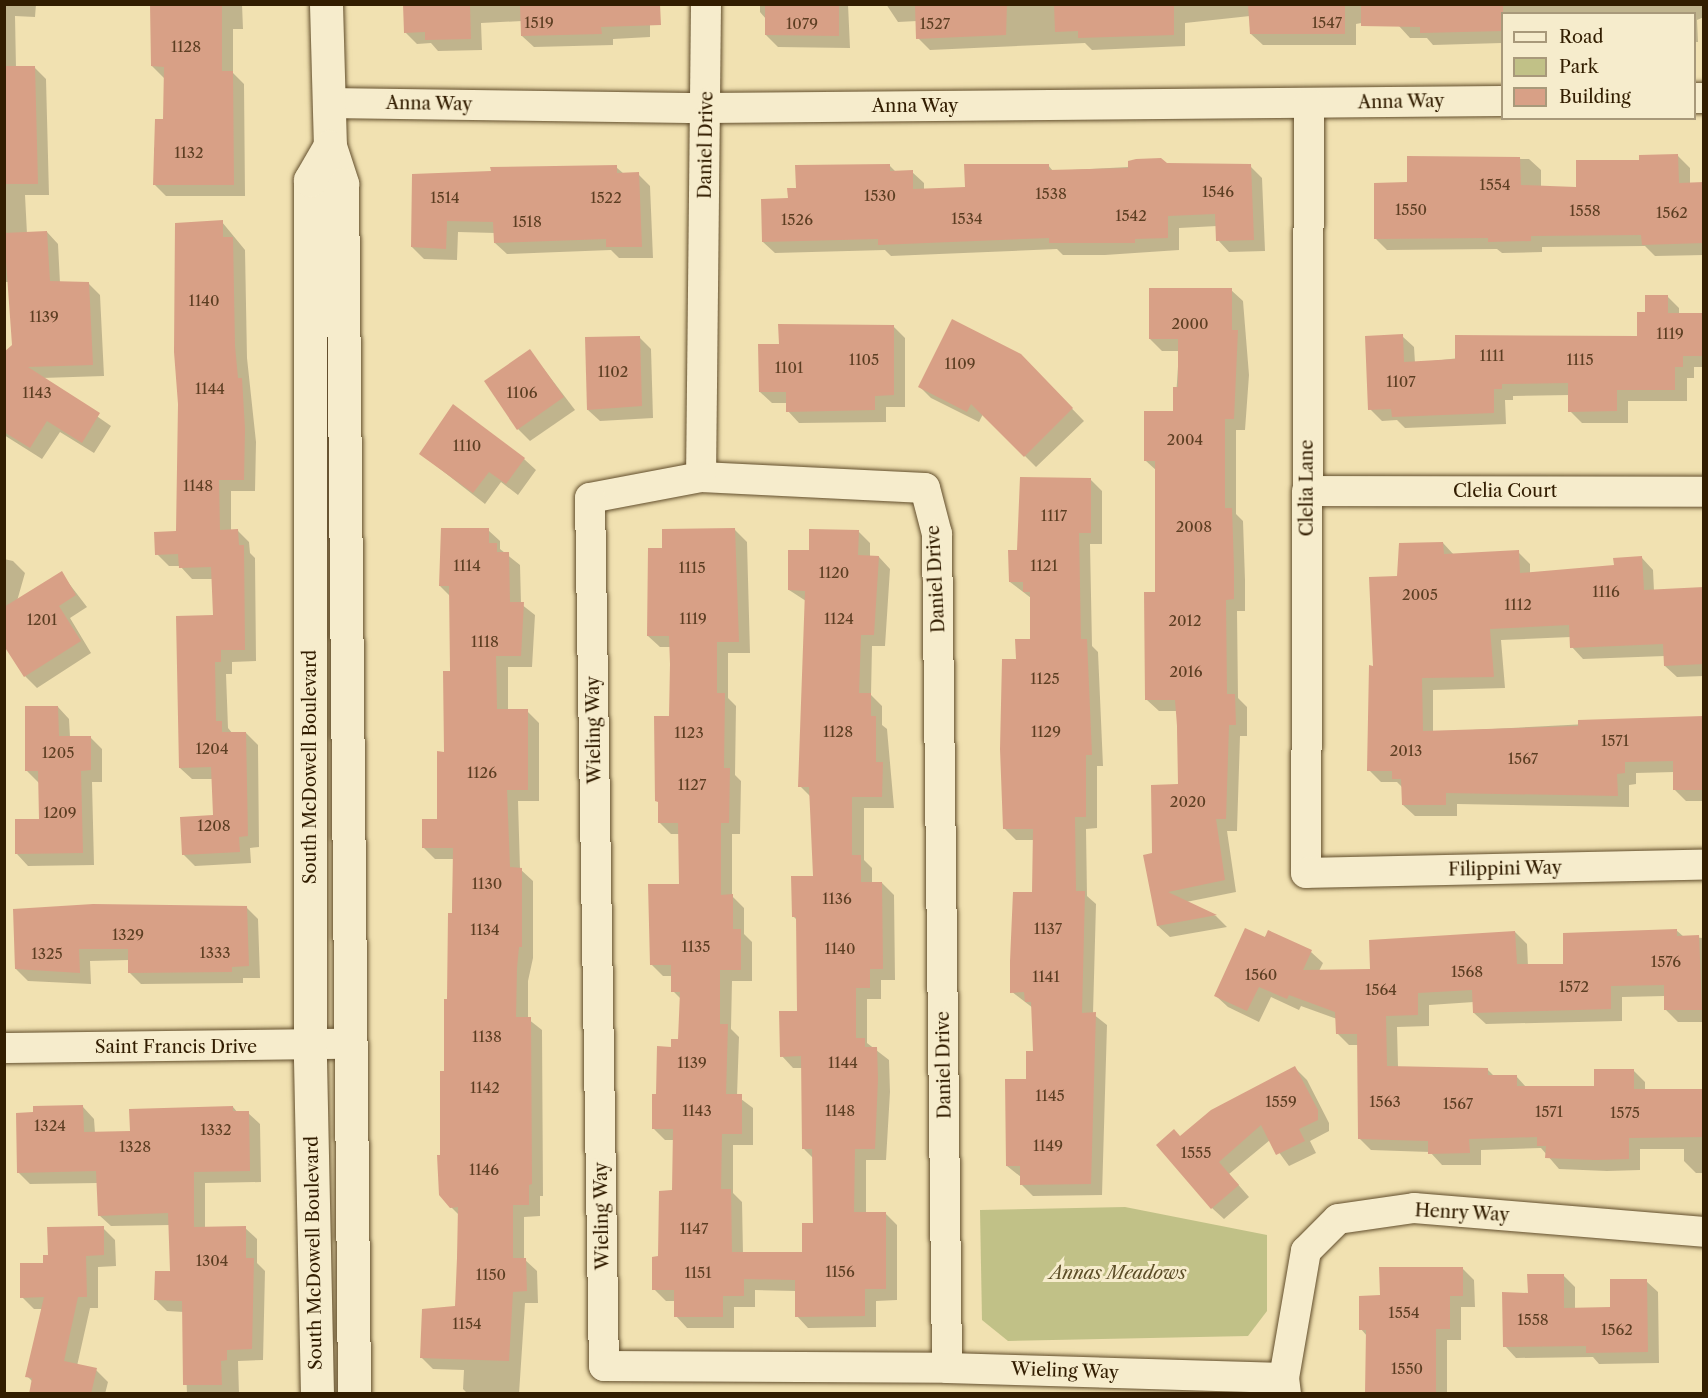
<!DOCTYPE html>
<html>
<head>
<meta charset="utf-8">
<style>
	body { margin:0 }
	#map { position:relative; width:1708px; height:1398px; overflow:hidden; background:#f1e1b1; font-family:"Libre Caslon Text",serif }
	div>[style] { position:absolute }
	.green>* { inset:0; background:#c1c187 }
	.shadow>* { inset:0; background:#0003 }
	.building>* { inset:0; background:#d8a086 }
	.roads { filter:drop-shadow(0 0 2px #624e2c) drop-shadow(0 0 2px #624e2c) }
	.minor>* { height:30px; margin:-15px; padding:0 15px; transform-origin:15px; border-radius:15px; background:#f6eccc }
	.secondary>* { height:33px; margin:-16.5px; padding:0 16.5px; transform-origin:16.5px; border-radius:16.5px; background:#f6eccc }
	span { translate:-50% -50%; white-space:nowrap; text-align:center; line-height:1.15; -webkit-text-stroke:6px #f6eccc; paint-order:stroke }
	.number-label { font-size:15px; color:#5c3e22 }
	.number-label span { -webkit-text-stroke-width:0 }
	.street-label { font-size:18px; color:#321d00 }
	.park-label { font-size:18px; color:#5d4e28; font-style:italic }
	.frame { position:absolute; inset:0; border:6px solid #321d00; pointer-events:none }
	.legend { position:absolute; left:1501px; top:12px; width:195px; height:108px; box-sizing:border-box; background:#f6eccc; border:2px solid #a8997a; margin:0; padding:8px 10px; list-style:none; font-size:18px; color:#321d00 }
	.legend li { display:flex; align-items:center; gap:12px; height:30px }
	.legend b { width:30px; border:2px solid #a8997a }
</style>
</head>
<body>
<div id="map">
	<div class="green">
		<i style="clip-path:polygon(1125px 1207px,1267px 1235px,1267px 1311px,1248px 1336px,1008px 1341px,982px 1320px,980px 1210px)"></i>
	</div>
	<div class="shadow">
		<i style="clip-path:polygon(4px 4px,36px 4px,35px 17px,15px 16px,16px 68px,34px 67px,46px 79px,49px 195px,25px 195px,27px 234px,47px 232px,58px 244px,60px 283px,88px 283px,100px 295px,104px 376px,42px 378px,111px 426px,94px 453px,60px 432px,42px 459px,4px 435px,4px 360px,14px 345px,11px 282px,4px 282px)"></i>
		<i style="clip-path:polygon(152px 4px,242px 4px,243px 29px,233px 29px,233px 73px,244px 84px,245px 196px,166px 196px,154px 184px,154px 149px,165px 121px,164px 78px,152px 66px)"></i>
		<i style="clip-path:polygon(404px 4px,650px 4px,650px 37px,613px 39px,613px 45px,534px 47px,522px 36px,522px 21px,481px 23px,482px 50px,438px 51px,431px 43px,417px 44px,405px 32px)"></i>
		<i style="clip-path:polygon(760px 4px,848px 4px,850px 48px,778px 47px,766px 35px,766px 19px,760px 12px)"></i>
		<i style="clip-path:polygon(886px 4px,1704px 4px,1704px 17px,1697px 20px,1698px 42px,1694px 42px,1694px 14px,1502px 14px,1502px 43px,1433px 45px,1427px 38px,1410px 38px,1399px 26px,1399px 16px,1356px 24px,1356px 45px,1263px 45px,1251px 34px,1250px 16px,1185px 23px,1185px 46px,1092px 50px,1085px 43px,930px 50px,918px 38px,917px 21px,898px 22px)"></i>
		<i style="clip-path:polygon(1678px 156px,1690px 168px,1690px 184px,1704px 184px,1704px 255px,1655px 256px,1645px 246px,1542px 247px,1542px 252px,1502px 253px,1497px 249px,1387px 250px,1376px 239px,1408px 184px,1408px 158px,1529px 159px,1541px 170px,1541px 188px,1577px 188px,1641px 161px)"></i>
		<i style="clip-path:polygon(1048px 165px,1053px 171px,1166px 165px,1250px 166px,1262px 178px,1265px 251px,1229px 252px,1218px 240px,1217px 226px,1179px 228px,1179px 250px,1105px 255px,1063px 255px,1057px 249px,891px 256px,885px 250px,775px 253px,763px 242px,789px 200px,890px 166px,896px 172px,912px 172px,924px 183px,924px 190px,967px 189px)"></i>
		<i style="clip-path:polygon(616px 167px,624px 174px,638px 174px,650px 186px,653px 258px,619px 258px,611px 250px,507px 254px,495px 243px,495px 233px,458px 232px,457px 260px,424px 259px,412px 247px,414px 175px)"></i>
		<i style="clip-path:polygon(222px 222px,245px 250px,247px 358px,256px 442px,255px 491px,231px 491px,231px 531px,238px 531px,249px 542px,250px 553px,255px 558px,256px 661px,232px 662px,232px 674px,226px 674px,228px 728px,233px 734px,246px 733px,258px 745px,259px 847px,250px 848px,251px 863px,195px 866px,183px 854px,215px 817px,213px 779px,192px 779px,180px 768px,215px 617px,213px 579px,192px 579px,180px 566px,169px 566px,157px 554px,177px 533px)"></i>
		<i style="clip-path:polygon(1231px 290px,1243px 301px,1249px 375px,1245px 430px,1236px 430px,1236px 514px,1243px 521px,1245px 580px,1245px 611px,1237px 611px,1238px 698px,1247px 707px,1247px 736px,1240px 736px,1237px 831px,1227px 831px,1236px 892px,1186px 902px,1216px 916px,1227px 927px,1170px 937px,1158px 926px,1154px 855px,1179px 786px,1177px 711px,1159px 711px,1147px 700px,1157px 593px,1157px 471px,1146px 461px,1175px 413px,1179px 351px,1162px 351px,1150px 339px)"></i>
		<i style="clip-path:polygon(1667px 296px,1679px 308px,1679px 314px,1704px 314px,1704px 367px,1694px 367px,1694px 378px,1687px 378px,1687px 401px,1628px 401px,1628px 423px,1582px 423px,1570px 411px,1570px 395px,1513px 396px,1513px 400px,1505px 400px,1506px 424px,1405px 428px,1397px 420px,1382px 421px,1370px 409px,1402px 336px,1414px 347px,1415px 363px,1638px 338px,1646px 313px)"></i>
		<i style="clip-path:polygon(893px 326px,905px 338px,905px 407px,886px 407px,886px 422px,799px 423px,788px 411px,788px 403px,772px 403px,760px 392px,780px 346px)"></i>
		<i style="clip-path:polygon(639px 337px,651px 349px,653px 418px,600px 421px,588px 410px)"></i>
		<i style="clip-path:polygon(530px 351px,575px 410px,530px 441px,518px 429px)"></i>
		<i style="clip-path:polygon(1020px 355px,1084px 421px,1036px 467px,983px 414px,979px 422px,931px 398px,919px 386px)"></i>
		<i style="clip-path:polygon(421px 454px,524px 459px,536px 470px,518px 495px,501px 482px,485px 504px)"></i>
		<i style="clip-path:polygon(1090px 479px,1102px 491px,1102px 544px,1090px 544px,1092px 646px,1098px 652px,1103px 766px,1097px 766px,1097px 828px,1086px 829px,1087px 896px,1096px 904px,1093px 1014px,1107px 1025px,1102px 1195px,1033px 1196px,1021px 1184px,1021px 1177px,1007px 1166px,1034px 1053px,1033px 1008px,1012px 992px,1034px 893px,1034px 840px,1016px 840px,1004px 828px,1017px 660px,1032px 641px,1031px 598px,1010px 582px,1018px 551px)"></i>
		<i style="clip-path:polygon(488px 530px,500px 541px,500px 549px,520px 565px,521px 604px,535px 615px,532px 667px,508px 667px,508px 711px,527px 711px,539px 723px,539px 801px,518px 801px,520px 869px,533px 881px,533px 958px,528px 981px,528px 1019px,542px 1030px,543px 1196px,540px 1196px,540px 1216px,524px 1217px,524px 1259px,537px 1271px,538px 1303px,525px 1303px,519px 1394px,468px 1394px,463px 1389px,464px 1370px,433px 1369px,421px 1357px,456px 1307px,459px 1215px,451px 1207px,446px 1073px,454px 859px,435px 859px,423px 847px,439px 820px,452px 673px,450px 596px,440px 586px)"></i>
		<i style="clip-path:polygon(735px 530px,747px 542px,750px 653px,728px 653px,728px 698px,736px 706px,735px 775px,741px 781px,740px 834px,732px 834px,732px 896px,744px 908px,744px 934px,752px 942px,752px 981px,732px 981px,731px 1029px,739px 1037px,737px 1096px,753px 1108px,753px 1145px,733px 1145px,733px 1193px,742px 1202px,743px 1254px,804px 1254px,814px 1224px,814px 1159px,804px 1149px,803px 1068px,793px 1068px,782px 1056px,799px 1013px,798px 921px,793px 916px,814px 878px,811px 797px,800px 786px,806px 601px,789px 590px,810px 552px,858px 531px,870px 543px,870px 557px,879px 557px,890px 569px,885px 646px,872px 646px,871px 695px,882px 706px,882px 725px,887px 729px,894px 808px,864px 808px,864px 860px,872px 868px,872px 883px,882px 883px,894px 895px,895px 980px,881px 980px,881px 999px,867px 999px,867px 1043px,889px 1060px,890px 1092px,886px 1160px,866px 1160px,866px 1213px,885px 1213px,897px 1225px,897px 1300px,876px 1301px,876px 1327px,808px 1328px,797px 1316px,796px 1291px,755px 1290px,755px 1307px,734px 1307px,734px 1328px,687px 1328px,676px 1316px,676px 1301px,666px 1301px,654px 1289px,673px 1192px,674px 1140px,665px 1140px,653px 1128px,657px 1095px,672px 1048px,680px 1041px,681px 999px,673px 991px,673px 976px,663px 976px,651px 964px,680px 886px,680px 834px,671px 834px,659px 822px,670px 717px,671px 647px,660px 647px,648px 636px,664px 549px)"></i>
		<i style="clip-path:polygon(1443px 543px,1454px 555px,1518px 552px,1530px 564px,1530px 574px,1615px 567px,1642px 558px,1653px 570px,1654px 591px,1704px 589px,1704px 676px,1677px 677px,1665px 666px,1665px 656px,1583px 659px,1572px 647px,1571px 637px,1501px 640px,1505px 688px,1433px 690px,1433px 732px,1704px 718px,1704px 801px,1686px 801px,1674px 789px,1674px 772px,1636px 773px,1636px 784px,1629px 785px,1629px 807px,1457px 804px,1457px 816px,1415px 816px,1403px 805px,1403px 788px,1397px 782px,1381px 782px,1369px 770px,1375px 667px,1398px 578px)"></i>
		<i style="clip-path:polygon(4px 559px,13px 561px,25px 573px,17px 601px,61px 573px,87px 607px,70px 618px,91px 653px,37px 688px,25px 676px,4px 610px)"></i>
		<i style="clip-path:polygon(58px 707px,69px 719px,70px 737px,90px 737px,102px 749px,102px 782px,92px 782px,94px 865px,28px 866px,17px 854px,40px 820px,39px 783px,27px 771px)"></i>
		<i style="clip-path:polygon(246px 907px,258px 919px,260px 978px,243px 978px,243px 983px,141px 984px,129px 972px,129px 960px,90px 961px,91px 984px,28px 981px,16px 969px,15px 911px)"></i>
		<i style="clip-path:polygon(1676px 930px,1684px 937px,1704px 938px,1704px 1022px,1678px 1022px,1666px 1010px,1665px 996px,1622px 997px,1622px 1021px,1486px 1024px,1474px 1013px,1474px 1002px,1429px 1005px,1429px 1026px,1397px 1027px,1398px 1067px,1487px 1069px,1494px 1076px,1516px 1076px,1527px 1088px,1596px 1088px,1633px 1070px,1645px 1082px,1645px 1090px,1704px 1090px,1704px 1173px,1696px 1173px,1684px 1161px,1684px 1149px,1640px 1149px,1640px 1170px,1607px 1171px,1559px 1169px,1541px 1148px,1481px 1150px,1481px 1165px,1442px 1165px,1430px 1152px,1371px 1150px,1359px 1138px,1358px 1045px,1349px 1045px,1337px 1033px,1337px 1019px,1301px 1006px,1299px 1010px,1271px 997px,1259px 1022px,1228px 1007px,1216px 996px,1269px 932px,1311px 952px,1323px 963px,1319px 971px,1371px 970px,1515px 932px,1527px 944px,1528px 966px,1565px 965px)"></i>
		<i style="clip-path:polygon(1295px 1068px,1307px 1080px,1329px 1123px,1329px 1131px,1310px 1141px,1316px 1153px,1289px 1166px,1270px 1140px,1229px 1174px,1249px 1197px,1224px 1219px,1212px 1208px,1181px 1138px)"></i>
		<i style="clip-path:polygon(83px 1107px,94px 1119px,95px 1133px,132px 1133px,233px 1107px,238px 1113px,248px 1113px,260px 1124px,261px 1182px,205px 1183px,205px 1228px,245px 1228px,257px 1239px,257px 1263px,265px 1271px,263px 1360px,238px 1361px,239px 1394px,187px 1394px,184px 1312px,167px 1311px,156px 1300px,171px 1273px,170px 1225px,111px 1226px,99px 1215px,98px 1183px,30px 1184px,18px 1172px)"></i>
		<i style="clip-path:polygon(103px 1228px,115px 1240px,116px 1266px,98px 1267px,98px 1308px,90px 1308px,77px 1366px,96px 1370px,108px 1382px,105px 1394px,32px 1394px,33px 1382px,27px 1376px,42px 1309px,34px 1309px,22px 1297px,50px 1256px)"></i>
		<i style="clip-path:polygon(1462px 1268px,1474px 1280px,1475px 1307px,1461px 1307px,1461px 1340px,1447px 1340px,1447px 1394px,1367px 1394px,1367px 1336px,1361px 1329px,1381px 1297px)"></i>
		<i style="clip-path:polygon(1563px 1275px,1575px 1287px,1575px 1309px,1612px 1309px,1646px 1281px,1658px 1292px,1659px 1363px,1599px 1364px,1593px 1357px,1516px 1358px,1505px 1346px,1529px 1294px)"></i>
	</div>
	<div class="building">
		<i style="clip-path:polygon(150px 4px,222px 4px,222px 71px,233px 71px,234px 185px,153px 185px,155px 119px,163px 119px,164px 67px,151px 66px)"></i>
		<i style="clip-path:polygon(403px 4px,470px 4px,471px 39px,425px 40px,425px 32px,404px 33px)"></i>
		<i style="clip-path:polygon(520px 4px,660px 4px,661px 25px,601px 27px,602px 34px,521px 36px)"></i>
		<i style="clip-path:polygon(765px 4px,839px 4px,839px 36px,765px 35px)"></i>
		<i style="clip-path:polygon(915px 4px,1007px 4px,1006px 35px,916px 39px)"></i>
		<i style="clip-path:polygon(1054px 4px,1174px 4px,1174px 35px,1078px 38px,1078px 31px,1055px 32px)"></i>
		<i style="clip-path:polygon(1248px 4px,1345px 4px,1345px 34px,1250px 34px)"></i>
		<i style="clip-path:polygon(1361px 4px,1503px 4px,1503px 31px,1420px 33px,1420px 27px,1361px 26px)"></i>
		<i style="clip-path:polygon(4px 66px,35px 66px,38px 184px,4px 184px)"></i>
		<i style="clip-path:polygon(1678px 154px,1679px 183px,1704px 182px,1704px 243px,1642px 245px,1641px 235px,1531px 236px,1531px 241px,1488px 242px,1488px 238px,1374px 239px,1374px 183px,1407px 182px,1407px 156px,1520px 157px,1521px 185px,1576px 187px,1576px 160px,1639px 160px,1639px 155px)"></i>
		<i style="clip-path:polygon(1161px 158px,1167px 163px,1251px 164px,1254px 240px,1216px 241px,1215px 214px,1168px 216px,1168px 238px,1135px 239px,1135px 243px,1049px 243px,1049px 238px,878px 245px,878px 239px,762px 242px,761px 199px,788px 198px,787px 188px,796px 188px,795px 165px,890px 164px,890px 171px,913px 170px,913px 189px,965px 187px,964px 164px,1049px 164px,1049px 170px,1128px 168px,1128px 161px,1136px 159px)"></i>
		<i style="clip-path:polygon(617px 165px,617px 173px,639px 172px,642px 247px,606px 247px,606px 239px,494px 243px,493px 222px,447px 221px,446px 249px,411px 247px,412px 174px,491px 171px,490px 167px)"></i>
		<i style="clip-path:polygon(223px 220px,223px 237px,233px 237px,235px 346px,238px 378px,242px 378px,245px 429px,244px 480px,219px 480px,220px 530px,238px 529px,239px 545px,244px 545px,245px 650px,221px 650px,221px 662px,215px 662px,216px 721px,222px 721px,222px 732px,246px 732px,248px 836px,239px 837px,240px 852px,182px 855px,180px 817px,213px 815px,211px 767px,179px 768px,176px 616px,213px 615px,211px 567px,179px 568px,178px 554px,155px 555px,154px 532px,176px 531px,178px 404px,174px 352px,175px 223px)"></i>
		<i style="clip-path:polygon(47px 231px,50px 281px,89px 282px,93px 365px,28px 367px,100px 413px,82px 443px,47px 421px,30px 448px,4px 432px,4px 352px,12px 345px,4px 233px)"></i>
		<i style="clip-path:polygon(1149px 288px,1232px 288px,1232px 330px,1238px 330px,1234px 419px,1225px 419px,1225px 508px,1232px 508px,1234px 568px,1234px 599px,1226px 600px,1227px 694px,1235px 694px,1236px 725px,1229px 725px,1226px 819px,1216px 819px,1225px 880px,1168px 892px,1217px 915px,1157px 926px,1143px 855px,1152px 853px,1151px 785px,1178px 784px,1177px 726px,1175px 700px,1145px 700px,1144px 592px,1155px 592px,1155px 461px,1144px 461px,1144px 411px,1173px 411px,1173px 387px,1178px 387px,1178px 339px,1149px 339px)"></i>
		<i style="clip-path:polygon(1645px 295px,1668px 295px,1668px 313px,1704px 313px,1704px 356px,1683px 356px,1683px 367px,1675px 367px,1675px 390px,1617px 390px,1617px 411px,1568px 412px,1568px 383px,1502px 384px,1502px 389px,1494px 389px,1494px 413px,1392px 417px,1391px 409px,1368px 410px,1365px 336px,1403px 334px,1404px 362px,1455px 359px,1455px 335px,1637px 336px,1637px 312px,1645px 312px)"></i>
		<i style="clip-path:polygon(952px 319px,1021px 354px,1073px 408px,1024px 457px,971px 404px,967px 412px,918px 387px)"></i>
		<i style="clip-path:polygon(778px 324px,894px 325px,894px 395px,875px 396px,875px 410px,786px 412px,786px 392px,759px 392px,758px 344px,779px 344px)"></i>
		<i style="clip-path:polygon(640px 336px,642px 406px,587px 410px,585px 337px)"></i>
		<i style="clip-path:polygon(530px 349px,564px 397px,517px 430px,484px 381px)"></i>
		<i style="clip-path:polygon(453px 404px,525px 458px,506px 484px,489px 472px,473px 493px,419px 454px)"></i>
		<i style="clip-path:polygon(1020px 477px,1091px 478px,1091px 533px,1079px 533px,1081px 639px,1087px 639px,1092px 755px,1086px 755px,1086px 817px,1075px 817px,1076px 891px,1085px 891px,1082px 1013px,1096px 1012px,1091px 1184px,1020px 1185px,1020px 1166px,1006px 1166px,1005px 1079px,1026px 1079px,1026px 1051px,1033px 1051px,1031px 1002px,1025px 1002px,1024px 992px,1010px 993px,1010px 961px,1013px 892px,1032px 892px,1033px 829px,1003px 829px,1000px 749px,1002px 659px,1016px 659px,1015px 639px,1030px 639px,1030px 592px,1023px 592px,1023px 582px,1009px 582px,1008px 550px,1017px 550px)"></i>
		<i style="clip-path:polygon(441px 528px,489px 528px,489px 543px,497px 543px,497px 552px,509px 552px,510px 602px,524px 602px,521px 656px,496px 656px,497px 709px,528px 709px,528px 790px,507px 790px,510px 867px,522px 868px,522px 947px,519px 947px,517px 968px,516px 1017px,531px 1017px,532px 1184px,529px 1185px,529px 1205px,513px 1205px,513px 1258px,526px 1258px,527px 1291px,513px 1292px,509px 1361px,420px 1358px,422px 1309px,455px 1306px,457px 1258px,458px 1207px,450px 1208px,439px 1195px,437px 1155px,440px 1155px,440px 1071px,444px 1071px,444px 999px,447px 999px,448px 913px,452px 913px,453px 848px,422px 848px,422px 819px,437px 819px,437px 751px,444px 752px,443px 671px,450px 671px,449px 586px,439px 586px)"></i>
		<i style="clip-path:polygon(735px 528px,739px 642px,717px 642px,717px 693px,725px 693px,724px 768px,730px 768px,729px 823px,721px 823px,721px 895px,733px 894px,733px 929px,741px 929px,741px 970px,720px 970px,720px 1024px,728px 1024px,726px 1094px,742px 1094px,742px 1134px,722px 1134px,721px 1189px,731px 1189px,732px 1252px,802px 1252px,802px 1223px,813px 1223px,812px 1149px,802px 1149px,801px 1056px,780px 1057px,779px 1011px,797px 1011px,796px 917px,792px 917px,791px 876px,813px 876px,809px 787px,798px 787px,805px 591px,788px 590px,788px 550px,809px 550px,809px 529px,859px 530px,858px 555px,879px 556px,874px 635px,861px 635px,859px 693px,871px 693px,871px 716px,876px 716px,876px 762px,883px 762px,882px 797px,852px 797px,852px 855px,861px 855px,861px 882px,882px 882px,883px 969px,870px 969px,870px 988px,856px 988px,856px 1038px,865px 1038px,865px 1047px,877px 1047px,878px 1079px,875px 1149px,855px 1149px,854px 1212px,886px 1212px,886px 1289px,865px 1289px,865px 1316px,795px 1317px,795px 1280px,744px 1279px,744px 1296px,723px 1296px,723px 1317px,674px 1317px,674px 1290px,652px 1290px,652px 1257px,658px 1256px,659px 1191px,672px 1190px,673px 1129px,652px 1129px,652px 1094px,656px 1094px,657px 1046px,671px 1047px,671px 1039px,678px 1039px,680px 992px,671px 992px,671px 965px,650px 965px,648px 884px,679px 884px,678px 823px,658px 823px,658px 802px,655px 801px,654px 716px,669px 716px,670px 664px,669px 636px,647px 636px,648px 548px,662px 548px,662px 529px)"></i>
		<i style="clip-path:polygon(1443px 542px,1444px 554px,1519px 550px,1520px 573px,1614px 565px,1613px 558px,1642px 556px,1644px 590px,1704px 587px,1704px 664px,1664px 666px,1663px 644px,1570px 648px,1569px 625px,1490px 629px,1494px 677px,1422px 678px,1423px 731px,1578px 726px,1578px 720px,1704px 716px,1704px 790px,1673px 790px,1673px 761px,1625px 762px,1625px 773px,1617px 774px,1618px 796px,1446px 793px,1446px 805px,1402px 805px,1401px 779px,1392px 779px,1392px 771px,1367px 771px,1369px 665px,1373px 666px,1369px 577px,1397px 576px,1399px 543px)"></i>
		<i style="clip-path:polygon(62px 571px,76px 595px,59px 606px,81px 641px,24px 677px,4px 646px,4px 607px)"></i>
		<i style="clip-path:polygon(25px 706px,58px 706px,59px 736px,91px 736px,91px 770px,81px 771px,83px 853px,15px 854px,15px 819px,39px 819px,38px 771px,25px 771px)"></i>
		<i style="clip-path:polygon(93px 904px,247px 906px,249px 966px,232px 967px,232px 972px,128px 973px,128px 949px,79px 949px,80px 973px,15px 969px,13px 909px)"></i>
		<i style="clip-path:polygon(1245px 928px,1265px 937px,1268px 930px,1312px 950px,1303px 970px,1370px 969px,1369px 940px,1515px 931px,1517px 964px,1563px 964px,1563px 933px,1677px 929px,1677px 936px,1699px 935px,1702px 1010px,1664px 1010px,1664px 985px,1611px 986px,1611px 1009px,1473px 1013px,1472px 990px,1418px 993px,1418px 1015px,1386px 1016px,1387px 1066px,1488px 1068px,1488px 1075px,1517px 1075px,1517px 1086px,1594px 1086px,1594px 1069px,1634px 1069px,1634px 1089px,1704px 1089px,1704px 1137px,1629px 1138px,1629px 1159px,1595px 1160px,1545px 1158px,1546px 1146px,1537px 1146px,1537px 1137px,1469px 1139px,1470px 1153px,1428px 1154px,1428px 1141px,1358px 1139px,1357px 1034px,1336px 1034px,1335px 1012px,1289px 995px,1287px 999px,1259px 987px,1247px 1011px,1214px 996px)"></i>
		<i style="clip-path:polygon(1295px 1066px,1318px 1110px,1318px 1120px,1299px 1129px,1305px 1141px,1276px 1155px,1261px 1125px,1219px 1162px,1239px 1185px,1211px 1209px,1156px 1145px,1174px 1129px,1180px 1136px,1211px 1110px)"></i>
		<i style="clip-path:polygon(83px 1105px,84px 1132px,130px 1131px,129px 1109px,233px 1106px,233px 1111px,249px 1111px,250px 1171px,194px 1172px,194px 1227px,246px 1226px,246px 1258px,254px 1258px,252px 1349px,227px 1350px,227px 1360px,221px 1361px,222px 1385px,183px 1385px,182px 1301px,154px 1300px,155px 1271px,170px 1271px,168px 1213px,98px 1216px,96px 1171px,17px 1173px,16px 1113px,33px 1112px,33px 1106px)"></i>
		<i style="clip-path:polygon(104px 1226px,104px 1255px,86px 1256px,87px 1297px,78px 1297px,64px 1361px,97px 1368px,91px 1394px,29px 1394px,32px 1378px,25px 1377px,44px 1297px,20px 1298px,20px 1263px,43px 1263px,43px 1255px,48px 1255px,47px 1227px)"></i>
		<i style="clip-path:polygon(1379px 1267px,1463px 1267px,1463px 1296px,1450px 1296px,1450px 1329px,1436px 1329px,1436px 1394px,1365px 1394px,1366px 1330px,1359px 1330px,1359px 1296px,1380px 1295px)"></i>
		<i style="clip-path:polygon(1527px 1274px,1564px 1274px,1564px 1308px,1610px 1307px,1610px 1279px,1647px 1279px,1648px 1352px,1586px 1353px,1586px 1346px,1503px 1347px,1502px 1292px,1528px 1293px)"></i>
	</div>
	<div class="roads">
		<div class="minor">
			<i style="left:706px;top:4px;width:473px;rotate:90.6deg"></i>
			<i style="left:701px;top:477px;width:224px;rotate:2.8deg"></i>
			<i style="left:925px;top:488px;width:48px;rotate:75.4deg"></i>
			<i style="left:937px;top:534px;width:834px;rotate:89.31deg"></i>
			<i style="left:1694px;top:98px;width:10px"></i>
			<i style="left:328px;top:103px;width:379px;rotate:0.8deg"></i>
			<i style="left:707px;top:108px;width:795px;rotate:-0.5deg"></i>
			<i style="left:1309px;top:103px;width:770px;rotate:90.22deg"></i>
			<i style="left:1306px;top:873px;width:398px;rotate:-1.2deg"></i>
			<i style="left:701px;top:477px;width:113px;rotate:169.3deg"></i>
			<i style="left:590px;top:498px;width:868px;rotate:89.08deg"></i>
			<i style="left:604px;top:1366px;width:343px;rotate:0.3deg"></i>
			<i style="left:947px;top:1368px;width:337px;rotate:1.7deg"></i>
			<i style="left:1307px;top:491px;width:397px;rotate:0.1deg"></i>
			<i style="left:4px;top:1048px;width:344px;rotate:-0.7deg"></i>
			<i style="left:1286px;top:1394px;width:16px;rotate:-97deg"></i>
			<i style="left:1284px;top:1378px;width:129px;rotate:-80.2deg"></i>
			<i style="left:1306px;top:1251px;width:45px;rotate:-45deg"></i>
			<i style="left:1338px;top:1219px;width:77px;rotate:-8.2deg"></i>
			<i style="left:1414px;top:1208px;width:291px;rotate:4.7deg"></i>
		</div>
		<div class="secondary">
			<i style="left:326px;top:4px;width:142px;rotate:88.4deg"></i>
			<i style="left:330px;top:146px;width:40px;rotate:72deg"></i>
			<i style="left:342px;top:184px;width:1210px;rotate:89.43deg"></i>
			<i style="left:317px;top:1394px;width:348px;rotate:-91.2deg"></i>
			<i style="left:310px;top:1046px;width:866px;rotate:-90deg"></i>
			<i style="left:310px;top:180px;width:39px;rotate:-60deg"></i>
		</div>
	</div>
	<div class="number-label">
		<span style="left:539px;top:23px">1519</span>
		<span style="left:1327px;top:23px">1547</span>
		<span style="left:802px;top:24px">1079</span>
		<span style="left:935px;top:24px">1527</span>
		<span style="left:186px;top:47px">1128</span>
		<span style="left:189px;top:153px">1132</span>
		<span style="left:1495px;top:185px">1554</span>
		<span style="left:1218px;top:192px">1546</span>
		<span style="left:1051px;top:194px">1538</span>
		<span style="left:880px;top:196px">1530</span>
		<span style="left:445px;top:198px">1514</span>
		<span style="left:606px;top:198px">1522</span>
		<span style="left:1411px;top:210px">1550</span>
		<span style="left:1585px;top:211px">1558</span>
		<span style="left:1672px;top:213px">1562</span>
		<span style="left:1131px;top:216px">1542</span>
		<span style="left:967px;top:219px">1534</span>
		<span style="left:797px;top:220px">1526</span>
		<span style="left:527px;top:222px">1518</span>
		<span style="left:204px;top:301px">1140</span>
		<span style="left:44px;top:317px">1139</span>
		<span style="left:1190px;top:324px">2000</span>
		<span style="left:1670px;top:334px">1119</span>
		<span style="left:1492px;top:356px">1111</span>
		<span style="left:864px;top:360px">1105</span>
		<span style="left:1580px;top:360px">1115</span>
		<span style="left:960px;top:364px">1109</span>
		<span style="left:789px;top:368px">1101</span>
		<span style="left:613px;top:372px">1102</span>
		<span style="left:1401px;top:382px">1107</span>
		<span style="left:210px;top:389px">1144</span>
		<span style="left:37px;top:393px">1143</span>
		<span style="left:522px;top:393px">1106</span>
		<span style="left:1185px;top:440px">2004</span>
		<span style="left:467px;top:446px">1110</span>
		<span style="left:198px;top:486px">1148</span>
		<span style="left:1054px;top:516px">1117</span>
		<span style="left:1194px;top:527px">2008</span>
		<span style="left:467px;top:566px">1114</span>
		<span style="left:1044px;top:566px">1121</span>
		<span style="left:692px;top:568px">1115</span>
		<span style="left:834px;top:573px">1120</span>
		<span style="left:1606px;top:592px">1116</span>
		<span style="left:1420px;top:595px">2005</span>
		<span style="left:1518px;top:605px">1112</span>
		<span style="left:693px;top:619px">1119</span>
		<span style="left:839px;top:619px">1124</span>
		<span style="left:42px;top:620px">1201</span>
		<span style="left:1185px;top:621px">2012</span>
		<span style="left:485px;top:642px">1118</span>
		<span style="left:1186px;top:672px">2016</span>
		<span style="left:1045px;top:679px">1125</span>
		<span style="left:838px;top:732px">1128</span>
		<span style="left:1046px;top:732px">1129</span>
		<span style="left:689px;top:733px">1123</span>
		<span style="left:1615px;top:741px">1571</span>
		<span style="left:212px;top:749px">1204</span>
		<span style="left:1406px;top:751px">2013</span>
		<span style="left:58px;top:753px">1205</span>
		<span style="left:1523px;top:759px">1567</span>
		<span style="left:482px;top:773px">1126</span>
		<span style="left:692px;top:785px">1127</span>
		<span style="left:1188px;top:802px">2020</span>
		<span style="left:60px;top:813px">1209</span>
		<span style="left:214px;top:826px">1208</span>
		<span style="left:487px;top:884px">1130</span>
		<span style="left:837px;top:899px">1136</span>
		<span style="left:1048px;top:929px">1137</span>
		<span style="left:485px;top:930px">1134</span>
		<span style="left:128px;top:935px">1329</span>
		<span style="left:696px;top:947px">1135</span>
		<span style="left:840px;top:949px">1140</span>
		<span style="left:215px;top:953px">1333</span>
		<span style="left:47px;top:954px">1325</span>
		<span style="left:1666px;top:962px">1576</span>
		<span style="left:1467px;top:972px">1568</span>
		<span style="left:1261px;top:975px">1560</span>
		<span style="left:1046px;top:977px">1141</span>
		<span style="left:1574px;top:987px">1572</span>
		<span style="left:1381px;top:990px">1564</span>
		<span style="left:487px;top:1037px">1138</span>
		<span style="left:692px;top:1063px">1139</span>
		<span style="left:843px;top:1063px">1144</span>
		<span style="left:485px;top:1088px">1142</span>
		<span style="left:1050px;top:1096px">1145</span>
		<span style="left:1281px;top:1102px">1559</span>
		<span style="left:1385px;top:1102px">1563</span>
		<span style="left:1458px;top:1104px">1567</span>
		<span style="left:697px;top:1111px">1143</span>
		<span style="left:840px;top:1111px">1148</span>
		<span style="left:1549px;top:1112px">1571</span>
		<span style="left:1625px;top:1113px">1575</span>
		<span style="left:50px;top:1126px">1324</span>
		<span style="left:216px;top:1130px">1332</span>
		<span style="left:1048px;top:1146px">1149</span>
		<span style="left:135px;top:1147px">1328</span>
		<span style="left:1196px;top:1153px">1555</span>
		<span style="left:484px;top:1170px">1146</span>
		<span style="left:694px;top:1229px">1147</span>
		<span style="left:212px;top:1261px">1304</span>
		<span style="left:840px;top:1272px">1156</span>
		<span style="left:698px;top:1273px">1151</span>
		<span style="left:491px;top:1275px">1150</span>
		<span style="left:1404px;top:1313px">1554</span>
		<span style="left:1533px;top:1320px">1558</span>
		<span style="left:467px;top:1324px">1154</span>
		<span style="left:1617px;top:1330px">1562</span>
		<span style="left:1407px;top:1369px">1550</span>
	</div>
	<div class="street-label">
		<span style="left:1401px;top:102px;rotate:-1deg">Anna Way</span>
		<span style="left:429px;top:104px;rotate:1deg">Anna Way</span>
		<span style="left:915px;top:106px">Anna Way</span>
		<span style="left:706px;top:145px;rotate:-89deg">Daniel Drive</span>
		<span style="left:1307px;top:488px;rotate:-90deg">Clelia Lane</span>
		<span style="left:1505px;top:491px">Clelia Court</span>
		<span style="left:936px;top:579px;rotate:-93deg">Daniel Drive</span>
		<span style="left:594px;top:730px;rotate:-91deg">Wieling Way</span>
		<span style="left:310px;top:767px;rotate:-90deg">South McDowell Boulevard</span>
		<span style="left:1505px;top:869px;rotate:-1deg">Filippini Way</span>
		<span style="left:176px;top:1047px">Saint Francis Drive</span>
		<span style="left:944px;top:1065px;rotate:-91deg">Daniel Drive</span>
		<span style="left:1462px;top:1213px;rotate:3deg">Henry Way</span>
		<span style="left:602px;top:1216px;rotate:-91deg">Wieling Way</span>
		<span style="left:314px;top:1253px;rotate:-91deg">South McDowell Boulevard</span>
		<span style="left:1065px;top:1371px;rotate:2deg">Wieling Way</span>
	</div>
	<div class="park-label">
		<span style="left:1118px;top:1273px">Annas Meadows</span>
	</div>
	<div class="frame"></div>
	<ul class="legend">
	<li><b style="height:8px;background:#f6eccc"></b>Road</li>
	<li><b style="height:16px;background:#c1c187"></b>Park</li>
	<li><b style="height:16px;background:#d8a086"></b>Building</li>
	</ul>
</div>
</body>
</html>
